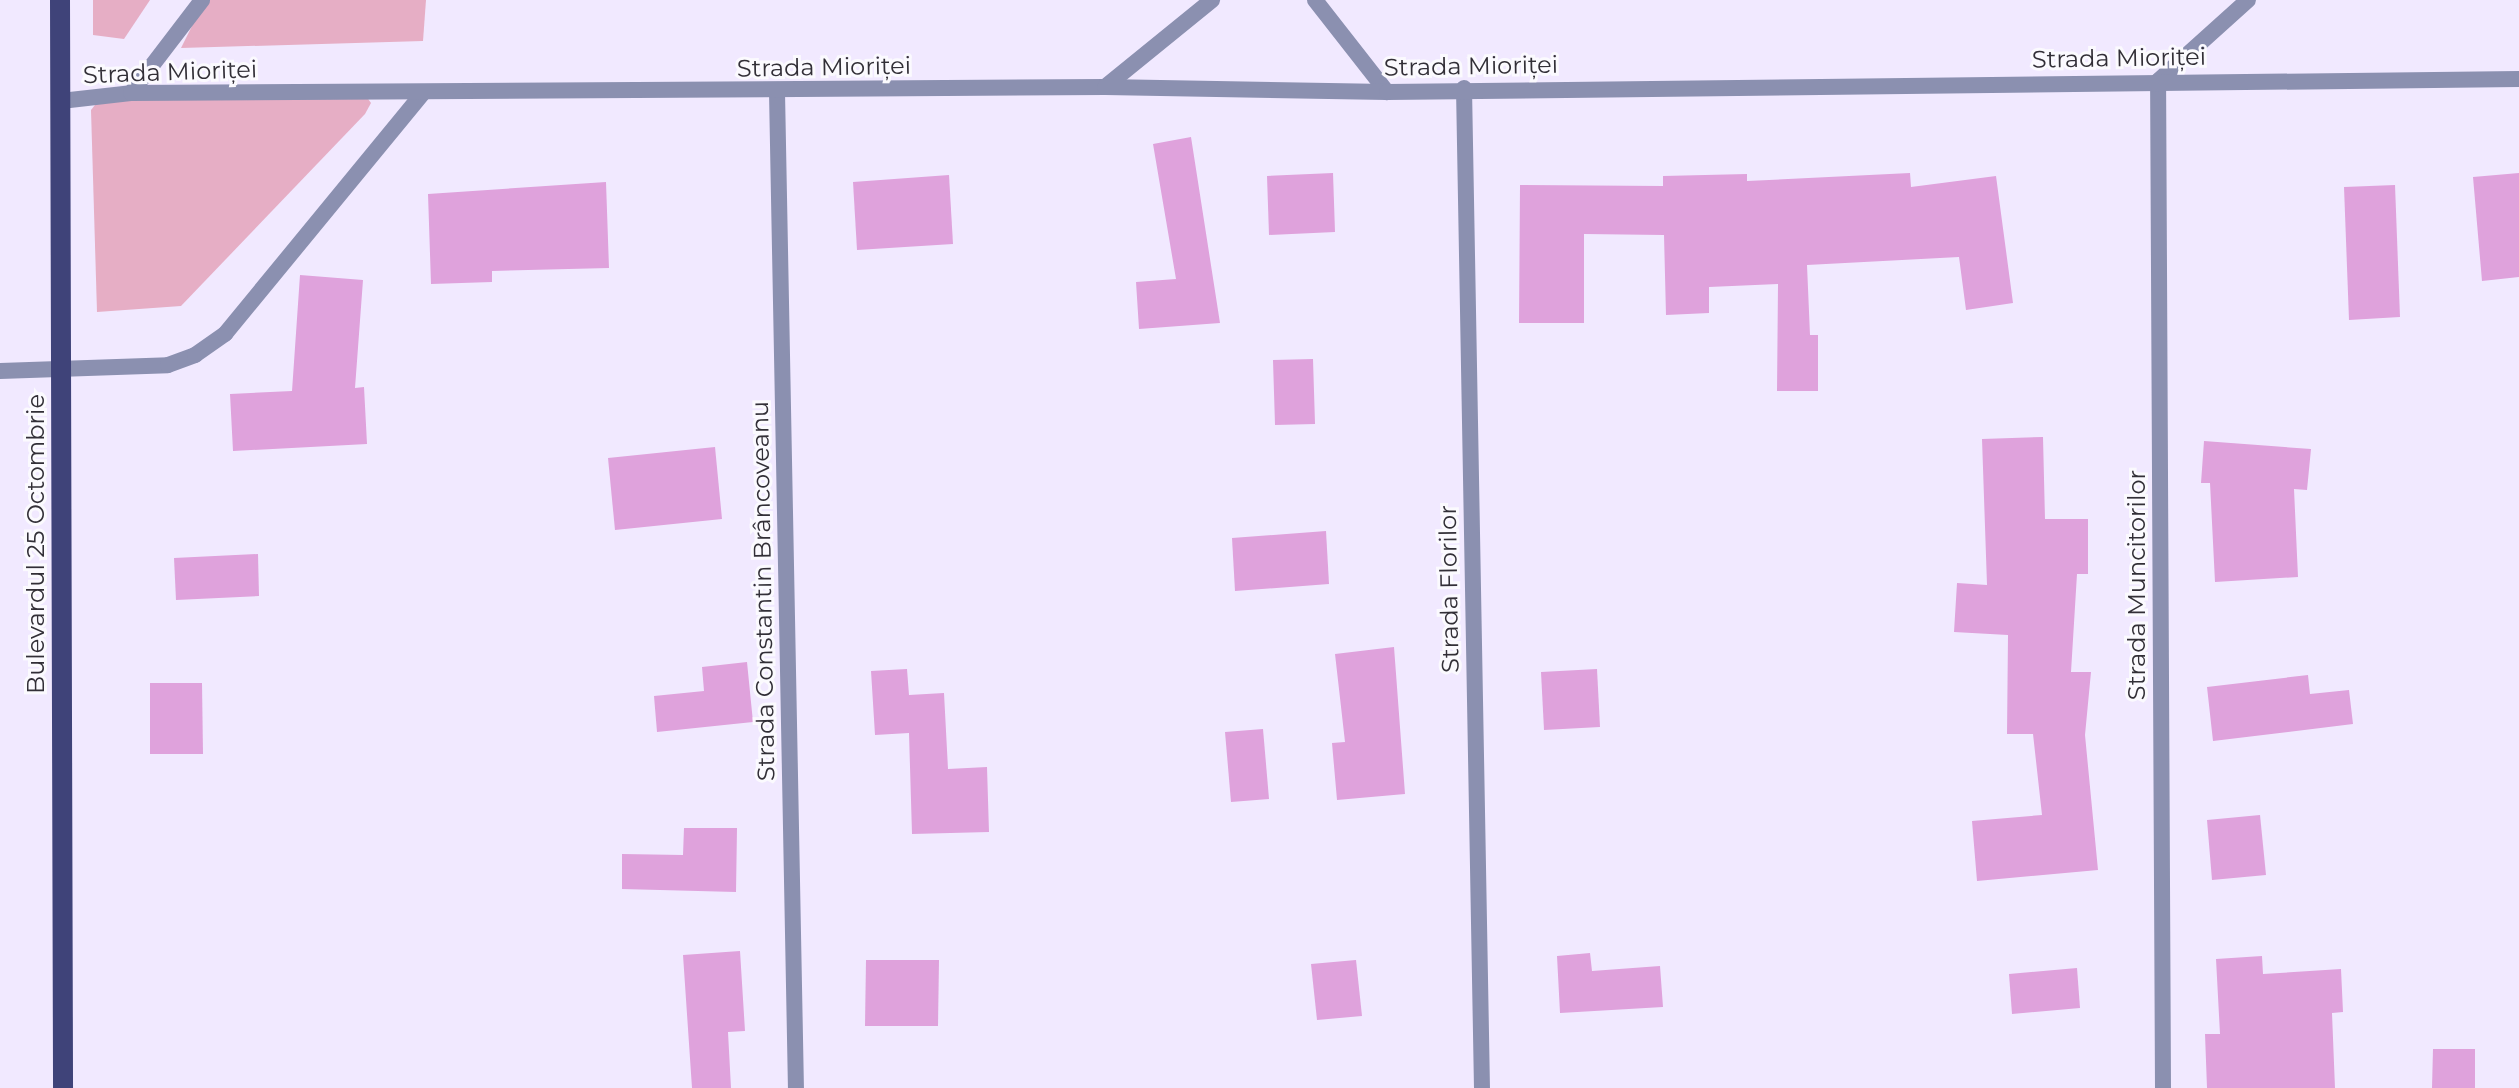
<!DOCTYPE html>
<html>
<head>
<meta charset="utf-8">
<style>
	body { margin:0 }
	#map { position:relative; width:2519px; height:1088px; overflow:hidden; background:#f1e9ff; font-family:Montserrat,sans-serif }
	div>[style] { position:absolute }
	.green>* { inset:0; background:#e6aec5 }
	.building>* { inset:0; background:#dfa2dc }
	.minor>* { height:16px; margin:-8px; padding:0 8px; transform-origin:8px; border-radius:8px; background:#8b90b0 }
	.tertiary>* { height:16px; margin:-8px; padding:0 8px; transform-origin:8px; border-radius:8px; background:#8b90b0 }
	.primary>* { height:20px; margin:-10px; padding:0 10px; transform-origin:10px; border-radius:10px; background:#3f4379 }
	span { translate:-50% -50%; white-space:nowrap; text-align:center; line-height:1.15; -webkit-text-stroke:6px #fbfafe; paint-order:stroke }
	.street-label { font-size:24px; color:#322f37 }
</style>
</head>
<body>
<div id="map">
	<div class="green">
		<i style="clip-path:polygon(93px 0,150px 0,124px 39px,93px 35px)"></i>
		<i style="clip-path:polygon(205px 0,426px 0,423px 41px,181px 48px)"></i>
		<i style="clip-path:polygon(366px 96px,371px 103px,365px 114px,181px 306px,97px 312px,91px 110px,99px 100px)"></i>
	</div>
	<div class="building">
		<i style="clip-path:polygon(1191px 137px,1220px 323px,1139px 329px,1136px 282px,1176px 279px,1153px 144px)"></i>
		<i style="clip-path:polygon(1333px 173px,1335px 232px,1269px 235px,1267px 176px)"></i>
		<i style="clip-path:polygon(1910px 173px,1911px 187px,1996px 176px,2013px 303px,1966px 310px,1959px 257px,1807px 265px,1810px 335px,1818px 335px,1818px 391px,1777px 391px,1778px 284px,1709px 287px,1709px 313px,1666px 315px,1664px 235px,1584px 234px,1584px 323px,1519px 323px,1520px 185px,1663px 186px,1663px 176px,1747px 174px,1747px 181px)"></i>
		<i style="clip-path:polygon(2519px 173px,2519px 277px,2482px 281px,2473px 177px)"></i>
		<i style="clip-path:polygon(949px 175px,953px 244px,857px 250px,853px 182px)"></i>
		<i style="clip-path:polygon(606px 182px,609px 268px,492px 271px,492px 282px,431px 284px,428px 194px)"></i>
		<i style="clip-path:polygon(2395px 185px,2400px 317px,2349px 320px,2344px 187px)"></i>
		<i style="clip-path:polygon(300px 275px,363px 280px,355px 388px,364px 387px,367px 444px,233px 451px,230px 394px,292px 391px)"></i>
		<i style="clip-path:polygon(1313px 359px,1315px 424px,1275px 425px,1273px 360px)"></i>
		<i style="clip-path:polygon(2043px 437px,2045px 519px,2088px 519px,2088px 574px,2077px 574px,2071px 672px,2091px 672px,2085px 735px,2098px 870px,1977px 881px,1972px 821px,2042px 815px,2033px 734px,2007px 734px,2008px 635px,1954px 632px,1957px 583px,1987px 585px,1982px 439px)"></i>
		<i style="clip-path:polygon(2204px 441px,2311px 449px,2307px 490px,2294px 489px,2298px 577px,2215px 582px,2210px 483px,2201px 483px)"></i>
		<i style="clip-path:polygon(715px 447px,722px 519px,615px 530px,608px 458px)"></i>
		<i style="clip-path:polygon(1326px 531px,1329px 584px,1235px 591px,1232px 538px)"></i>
		<i style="clip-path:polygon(258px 554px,259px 596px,176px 600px,174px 558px)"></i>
		<i style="clip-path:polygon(1394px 647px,1405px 794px,1337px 800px,1332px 743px,1345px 742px,1335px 654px)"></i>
		<i style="clip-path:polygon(747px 662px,753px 722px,657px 732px,654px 696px,704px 691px,702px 667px)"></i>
		<i style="clip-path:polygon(907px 669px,909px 695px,944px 693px,948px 769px,987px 767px,989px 832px,912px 834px,909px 733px,875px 735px,871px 671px)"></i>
		<i style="clip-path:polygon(1597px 669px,1600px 727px,1544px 730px,1541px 672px)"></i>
		<i style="clip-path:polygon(2308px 675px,2310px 694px,2349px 690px,2353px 724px,2213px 741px,2207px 687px)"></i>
		<i style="clip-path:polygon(150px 683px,202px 683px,203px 754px,150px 754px)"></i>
		<i style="clip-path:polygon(1263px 729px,1269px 799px,1231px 802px,1225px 732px)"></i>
		<i style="clip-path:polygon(2260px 815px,2266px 875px,2212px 880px,2207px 820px)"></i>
		<i style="clip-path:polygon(684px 828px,737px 828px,736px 892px,622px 889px,622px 854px,683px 855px)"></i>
		<i style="clip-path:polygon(740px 951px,745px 1031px,728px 1032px,731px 1088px,692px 1088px,683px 955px)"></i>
		<i style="clip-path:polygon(1590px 953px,1592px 971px,1660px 966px,1663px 1007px,1560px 1013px,1557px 956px)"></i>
		<i style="clip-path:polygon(2262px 956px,2263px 974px,2341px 969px,2343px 1012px,2332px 1013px,2335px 1088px,2207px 1088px,2205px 1034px,2220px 1034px,2216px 959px)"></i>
		<i style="clip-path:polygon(866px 960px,939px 960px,938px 1026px,865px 1026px)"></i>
		<i style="clip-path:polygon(1356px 960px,1362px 1016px,1317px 1020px,1311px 964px)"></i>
		<i style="clip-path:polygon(2077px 968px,2080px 1008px,2012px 1014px,2009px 974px)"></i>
		<i style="clip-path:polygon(2433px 1049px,2475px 1049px,2475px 1088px,2432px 1088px)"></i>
	</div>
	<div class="minor">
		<i style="left:1315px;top:0;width:117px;rotate:52deg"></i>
		<i style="left:1105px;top:87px;width:138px;rotate:-39.1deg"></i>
		<i style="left:1464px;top:88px;width:1000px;rotate:88.97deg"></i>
		<i style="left:777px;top:92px;width:996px;rotate:88.91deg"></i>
		<i style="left:131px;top:93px;width:117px;rotate:-52.6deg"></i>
		<i style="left:0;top:371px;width:168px;rotate:-2deg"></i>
		<i style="left:168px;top:365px;width:29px;rotate:-20deg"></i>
		<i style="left:195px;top:355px;width:37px;rotate:-35deg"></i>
		<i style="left:225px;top:334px;width:313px;rotate:-50.6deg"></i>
		<i style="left:2163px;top:1088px;width:1007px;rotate:-90.28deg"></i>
		<i style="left:2158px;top:81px;width:121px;rotate:-42deg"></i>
	</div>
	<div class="tertiary">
		<i style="left:61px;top:101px;width:70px;rotate:-6.5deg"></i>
		<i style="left:131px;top:93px;width:974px;rotate:-0.35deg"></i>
		<i style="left:1105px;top:87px;width:282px;rotate:1deg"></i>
		<i style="left:1387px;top:92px;width:1132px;rotate:-0.66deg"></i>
	</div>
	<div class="primary">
		<i style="left:60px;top:0;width:1088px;rotate:89.84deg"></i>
	</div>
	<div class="street-label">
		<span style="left:2119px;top:58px;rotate:-1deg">Strada Mioriței</span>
		<span style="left:1471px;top:66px;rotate:-1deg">Strada Mioriței</span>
		<span style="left:824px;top:67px;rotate:-1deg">Strada Mioriței</span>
		<span style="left:170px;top:72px;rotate:-2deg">Strada Mioriței</span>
		<span style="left:36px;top:544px;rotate:-90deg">Bulevardul 25 Octombrie</span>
		<span style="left:2137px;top:585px;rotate:-90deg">Strada Muncitorilor</span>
		<span style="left:1449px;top:589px;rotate:-91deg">Strada Florilor</span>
		<span style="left:763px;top:591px;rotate:-91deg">Strada Constantin Brâncoveanu</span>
	</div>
</div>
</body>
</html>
